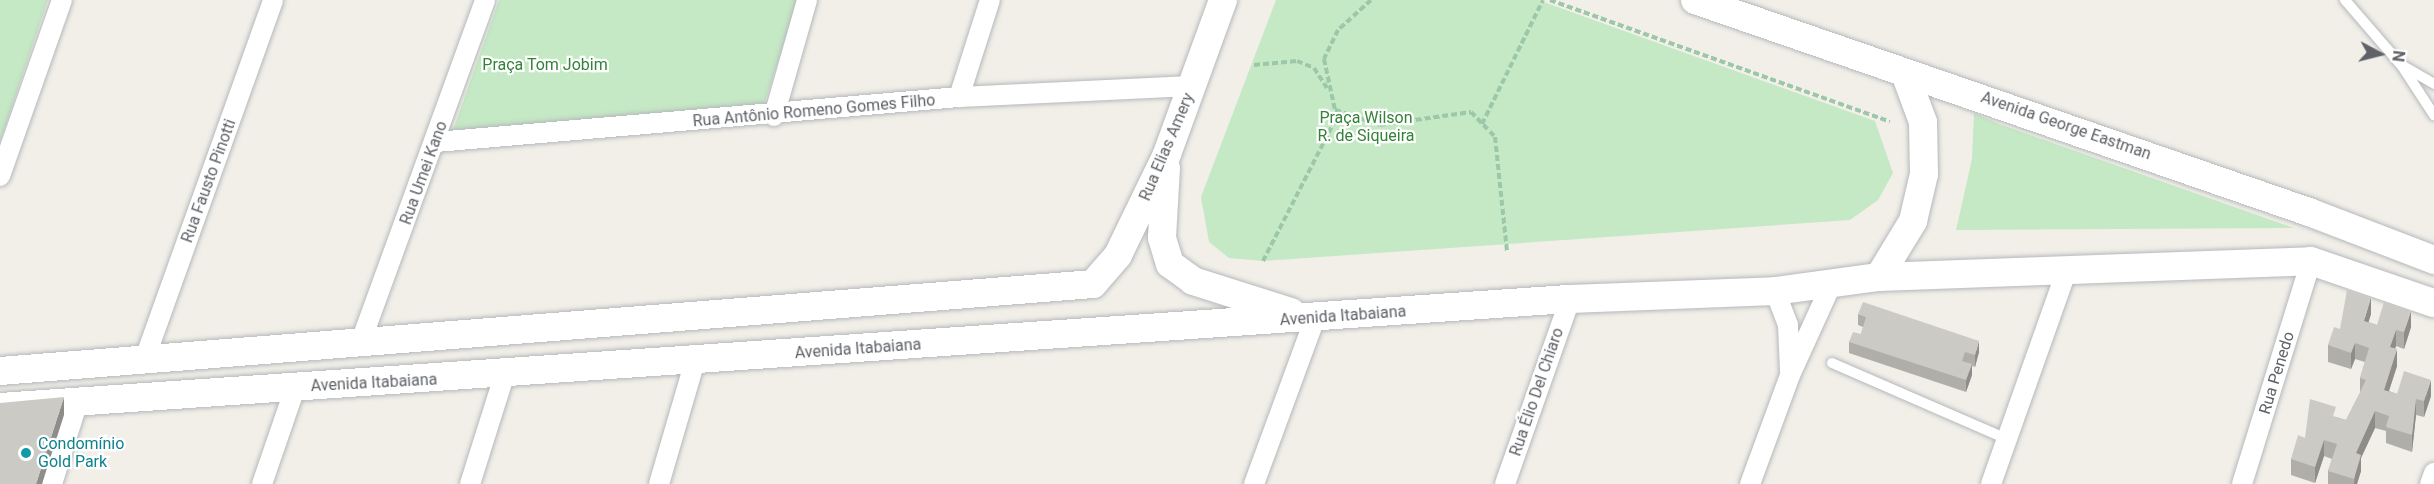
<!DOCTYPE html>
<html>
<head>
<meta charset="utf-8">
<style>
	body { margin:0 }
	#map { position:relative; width:2434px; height:484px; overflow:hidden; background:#f1efe8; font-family:Roboto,sans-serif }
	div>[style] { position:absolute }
	.green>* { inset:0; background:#c5e8c5 }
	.path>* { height:4px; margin-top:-2px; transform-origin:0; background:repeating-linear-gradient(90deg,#9cc7a9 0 6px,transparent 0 9px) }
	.roads { filter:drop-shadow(0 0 2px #b5b8bc) drop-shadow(0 0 2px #b5b8bc) }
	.service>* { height:10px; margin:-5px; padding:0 5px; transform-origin:5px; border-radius:5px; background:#fff }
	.minor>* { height:20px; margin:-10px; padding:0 10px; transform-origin:10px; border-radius:10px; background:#fff }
	.secondary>* { height:28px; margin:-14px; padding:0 14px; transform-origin:14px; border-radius:14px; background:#fff }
	.wall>* { inset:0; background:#afaea9 }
	.shaded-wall>* { inset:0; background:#8f8d8a }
	.building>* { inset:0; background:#cccac5 }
	.dots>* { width:16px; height:16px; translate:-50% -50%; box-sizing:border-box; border:3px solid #fff; border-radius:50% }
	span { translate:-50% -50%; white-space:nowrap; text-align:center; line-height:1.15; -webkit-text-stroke:4.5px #fff; paint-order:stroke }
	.park-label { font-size:16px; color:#348238 }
	.street-label { font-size:16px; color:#5f6368 }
	.culture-label { font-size:16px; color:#0d838f }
	.left { translate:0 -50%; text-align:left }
	.north { position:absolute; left:2350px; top:24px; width:60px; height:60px; -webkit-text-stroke:4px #fff; paint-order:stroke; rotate:97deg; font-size:16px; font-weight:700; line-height:24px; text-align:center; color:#5f6368 }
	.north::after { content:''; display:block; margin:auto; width:21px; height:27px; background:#5f6368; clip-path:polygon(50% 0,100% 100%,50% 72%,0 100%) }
</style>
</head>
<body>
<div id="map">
	<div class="green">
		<i style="clip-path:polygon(0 0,48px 0,0 142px)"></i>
		<i style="clip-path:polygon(499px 0,798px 0,761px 114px,451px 136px)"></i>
		<i style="clip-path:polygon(1276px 0,1538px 0,1875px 121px,1893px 173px,1878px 200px,1850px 220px,1263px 261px,1229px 258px,1209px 242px,1201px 197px)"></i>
		<i style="clip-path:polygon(1974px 113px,1999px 124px,2294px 228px,1956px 230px,1972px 159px)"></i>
	</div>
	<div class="path">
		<i style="left:1371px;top:0;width:45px;rotate:137.7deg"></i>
		<i style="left:1338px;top:30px;width:32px;rotate:116deg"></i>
		<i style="left:1324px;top:59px;width:52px;rotate:77.8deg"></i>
		<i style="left:1335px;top:110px;width:47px;rotate:18.4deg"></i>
		<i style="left:1380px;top:125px;width:92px;rotate:-8.1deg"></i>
		<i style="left:1471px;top:112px;width:35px;rotate:46deg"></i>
		<i style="left:1495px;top:137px;width:116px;rotate:84deg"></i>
		<i style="left:1550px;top:0;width:361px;rotate:19.7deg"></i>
		<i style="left:1254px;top:65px;width:43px;rotate:-5.3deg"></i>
		<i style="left:1297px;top:61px;width:18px;rotate:22deg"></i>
		<i style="left:1314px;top:68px;width:24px;rotate:57deg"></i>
		<i style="left:1482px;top:124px;width:138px;rotate:-63.8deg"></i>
		<i style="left:1263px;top:261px;width:154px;rotate:-62.9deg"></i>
		<i style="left:1333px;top:124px;width:18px;rotate:-27deg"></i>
	</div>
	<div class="roads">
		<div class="service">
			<i style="left:2345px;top:0;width:87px;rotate:49.2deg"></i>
			<i style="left:2402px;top:66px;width:59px;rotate:56.9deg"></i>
			<i style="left:2405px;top:67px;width:34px;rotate:30deg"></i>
			<i style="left:1832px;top:363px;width:191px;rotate:23.5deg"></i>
		</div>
		<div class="minor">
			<i style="left:959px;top:97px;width:102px;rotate:-72.3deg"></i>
			<i style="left:774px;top:116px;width:121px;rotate:-74.1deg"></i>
			<i style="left:436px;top:142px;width:525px;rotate:-4.92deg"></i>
			<i style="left:959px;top:97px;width:233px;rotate:-2.7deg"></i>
			<i style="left:0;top:176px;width:187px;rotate:-70.6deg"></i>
			<i style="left:1775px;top:291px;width:36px;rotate:69deg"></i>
			<i style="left:1788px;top:325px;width:45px;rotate:87.5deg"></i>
			<i style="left:360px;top:344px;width:366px;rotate:-70deg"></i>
			<i style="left:144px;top:361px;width:383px;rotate:-70.3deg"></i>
			<i style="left:52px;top:484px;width:87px;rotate:-72.6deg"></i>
			<i style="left:262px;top:484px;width:102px;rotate:-71deg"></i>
			<i style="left:470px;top:484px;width:113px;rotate:-72.5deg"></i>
			<i style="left:659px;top:484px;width:128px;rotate:-73.7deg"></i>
			<i style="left:1254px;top:484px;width:177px;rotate:-69.8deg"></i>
			<i style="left:1505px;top:484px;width:196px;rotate:-70.6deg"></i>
			<i style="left:1750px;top:484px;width:116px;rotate:-69.8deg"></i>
			<i style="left:1790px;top:375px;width:101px;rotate:-65.5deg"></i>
			<i style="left:1991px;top:484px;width:228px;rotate:-70.5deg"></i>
			<i style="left:2242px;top:484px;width:233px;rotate:-72.8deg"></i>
			<i style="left:2430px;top:484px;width:12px;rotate:-70deg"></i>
		</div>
		<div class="secondary">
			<i style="left:1695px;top:0;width:650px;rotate:19.05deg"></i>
			<i style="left:2309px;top:212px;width:134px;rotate:21deg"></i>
			<i style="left:1166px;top:168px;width:70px;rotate:93.3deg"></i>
			<i style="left:1162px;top:238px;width:27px;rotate:73deg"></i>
			<i style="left:1170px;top:264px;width:29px;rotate:36deg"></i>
			<i style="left:1193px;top:281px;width:103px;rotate:17.6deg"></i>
			<i style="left:1879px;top:277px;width:66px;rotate:-58.7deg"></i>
			<i style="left:1913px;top:221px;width:48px;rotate:-76.8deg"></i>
			<i style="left:1924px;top:174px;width:52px;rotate:-91.1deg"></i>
			<i style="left:1923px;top:122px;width:49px;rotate:-110.3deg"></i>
			<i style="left:0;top:371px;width:1096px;rotate:-4.55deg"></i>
			<i style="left:1093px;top:284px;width:38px;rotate:-49deg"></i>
			<i style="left:1118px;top:255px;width:112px;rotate:-64.1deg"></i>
			<i style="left:1167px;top:154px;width:164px;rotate:-70deg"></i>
			<i style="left:0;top:407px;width:1574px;rotate:-3.94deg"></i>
			<i style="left:1570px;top:299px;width:205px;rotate:-2.2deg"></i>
			<i style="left:1775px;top:291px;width:105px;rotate:-7.7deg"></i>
			<i style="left:1879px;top:277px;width:432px;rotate:-2.1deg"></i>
			<i style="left:2311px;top:261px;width:130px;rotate:18.9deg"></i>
		</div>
	</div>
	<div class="wall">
		<i style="clip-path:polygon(1858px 314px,1979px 352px,1975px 367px,1972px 366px,1972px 375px,1966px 392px,1849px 353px,1849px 342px,1861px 334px,1863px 327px,1858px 325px)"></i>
		<i style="clip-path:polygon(2371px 314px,2368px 322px,2377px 325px,2411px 327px,2404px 349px,2396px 346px,2395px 348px,2397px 366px,2389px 391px,2397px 394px,2431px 396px,2424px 417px,2416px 415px,2412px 452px,2386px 443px,2386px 431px,2375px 428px,2361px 458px,2361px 471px,2357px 484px,2328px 484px,2328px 471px,2332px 459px,2324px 456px,2315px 483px,2291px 475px,2291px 459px,2305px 438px,2336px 417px,2346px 420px,2360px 393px,2360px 378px,2365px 362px,2355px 359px,2351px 369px,2328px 362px,2328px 345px,2340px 329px)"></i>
	</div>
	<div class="shaded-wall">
		<i style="clip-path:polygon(2371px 297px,2371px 314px,2364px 337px,2364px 321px)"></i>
		<i style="clip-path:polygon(2411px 311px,2411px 327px,2404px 349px,2404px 332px)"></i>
		<i style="clip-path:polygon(2396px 330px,2396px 346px,2390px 363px,2390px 347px)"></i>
		<i style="clip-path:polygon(1979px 341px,1979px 352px,1975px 367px,1975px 355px)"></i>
		<i style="clip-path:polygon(2355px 343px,2355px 359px,2351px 369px,2351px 353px)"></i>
		<i style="clip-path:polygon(2397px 349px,2397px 366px,2384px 406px,2384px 390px)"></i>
		<i style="clip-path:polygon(1972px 364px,1972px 375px,1966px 392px,1966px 380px)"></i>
		<i style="clip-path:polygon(2431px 380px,2431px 396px,2424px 417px,2424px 401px)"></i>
		<i style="clip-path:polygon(64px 397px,64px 415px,42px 484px,36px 484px)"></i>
		<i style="clip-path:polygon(2416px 399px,2416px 415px,2412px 452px,2412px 435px)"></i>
		<i style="clip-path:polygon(2375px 411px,2375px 428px,2361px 458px,2361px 471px,2357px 484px,2354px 484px,2356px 453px)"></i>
		<i style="clip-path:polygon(2324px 440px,2324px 456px,2315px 483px,2315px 467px)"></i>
	</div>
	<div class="building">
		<i style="clip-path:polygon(2347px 290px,2371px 297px,2364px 321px,2377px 325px,2384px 302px,2411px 311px,2404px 332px,2396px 330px,2390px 347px,2397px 349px,2384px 390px,2397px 394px,2404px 371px,2431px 380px,2424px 401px,2416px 399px,2412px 435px,2386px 427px,2389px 416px,2375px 411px,2356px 453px,2361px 455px,2354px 479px,2328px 471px,2337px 444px,2324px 440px,2315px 467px,2291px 459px,2298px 435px,2305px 438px,2310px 399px,2336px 407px,2333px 416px,2346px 420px,2366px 380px,2360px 378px,2369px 348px,2355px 343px,2351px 353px,2328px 345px,2334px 327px,2340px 329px)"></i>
		<i style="clip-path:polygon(1863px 302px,1979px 341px,1975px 355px,1965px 352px,1962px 361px,1972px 364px,1966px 380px,1849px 342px,1853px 332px,1861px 334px,1866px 317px,1858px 314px)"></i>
		<i style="clip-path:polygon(64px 397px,36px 484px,0 484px,0 403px)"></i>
	</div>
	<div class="dots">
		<i style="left:26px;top:453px;background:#0f9aa8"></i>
	</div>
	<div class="park-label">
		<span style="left:545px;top:65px">Praça Tom Jobim</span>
		<span style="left:1366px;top:127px">Praça Wilson<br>R. de Siqueira</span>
	</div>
	<div class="street-label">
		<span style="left:814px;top:111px;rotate:-5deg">Rua Antônio Romeno Gomes Filho</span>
		<span style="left:2066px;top:126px;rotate:19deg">Avenida George Eastman</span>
		<span style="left:1167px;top:147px;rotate:-67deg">Rua Elias Amery</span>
		<span style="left:424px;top:173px;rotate:-70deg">Rua Umei Kano</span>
		<span style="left:209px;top:181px;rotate:-70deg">Rua Fausto Pinotti</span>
		<span style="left:1343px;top:316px;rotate:-4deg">Avenida Itabaiana</span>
		<span style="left:858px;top:349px;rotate:-4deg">Avenida Itabaiana</span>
		<span style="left:2277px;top:373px;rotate:-73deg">Rua Penedo</span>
		<span style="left:374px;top:383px;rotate:-3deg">Avenida Itabaiana</span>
		<span style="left:1537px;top:392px;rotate:-71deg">Rua Élio Del Chiaro</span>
	</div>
	<div class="culture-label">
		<span class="left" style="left:38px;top:453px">Condomínio<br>Gold Park</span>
	</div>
	<div class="north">N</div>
</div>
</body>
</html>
